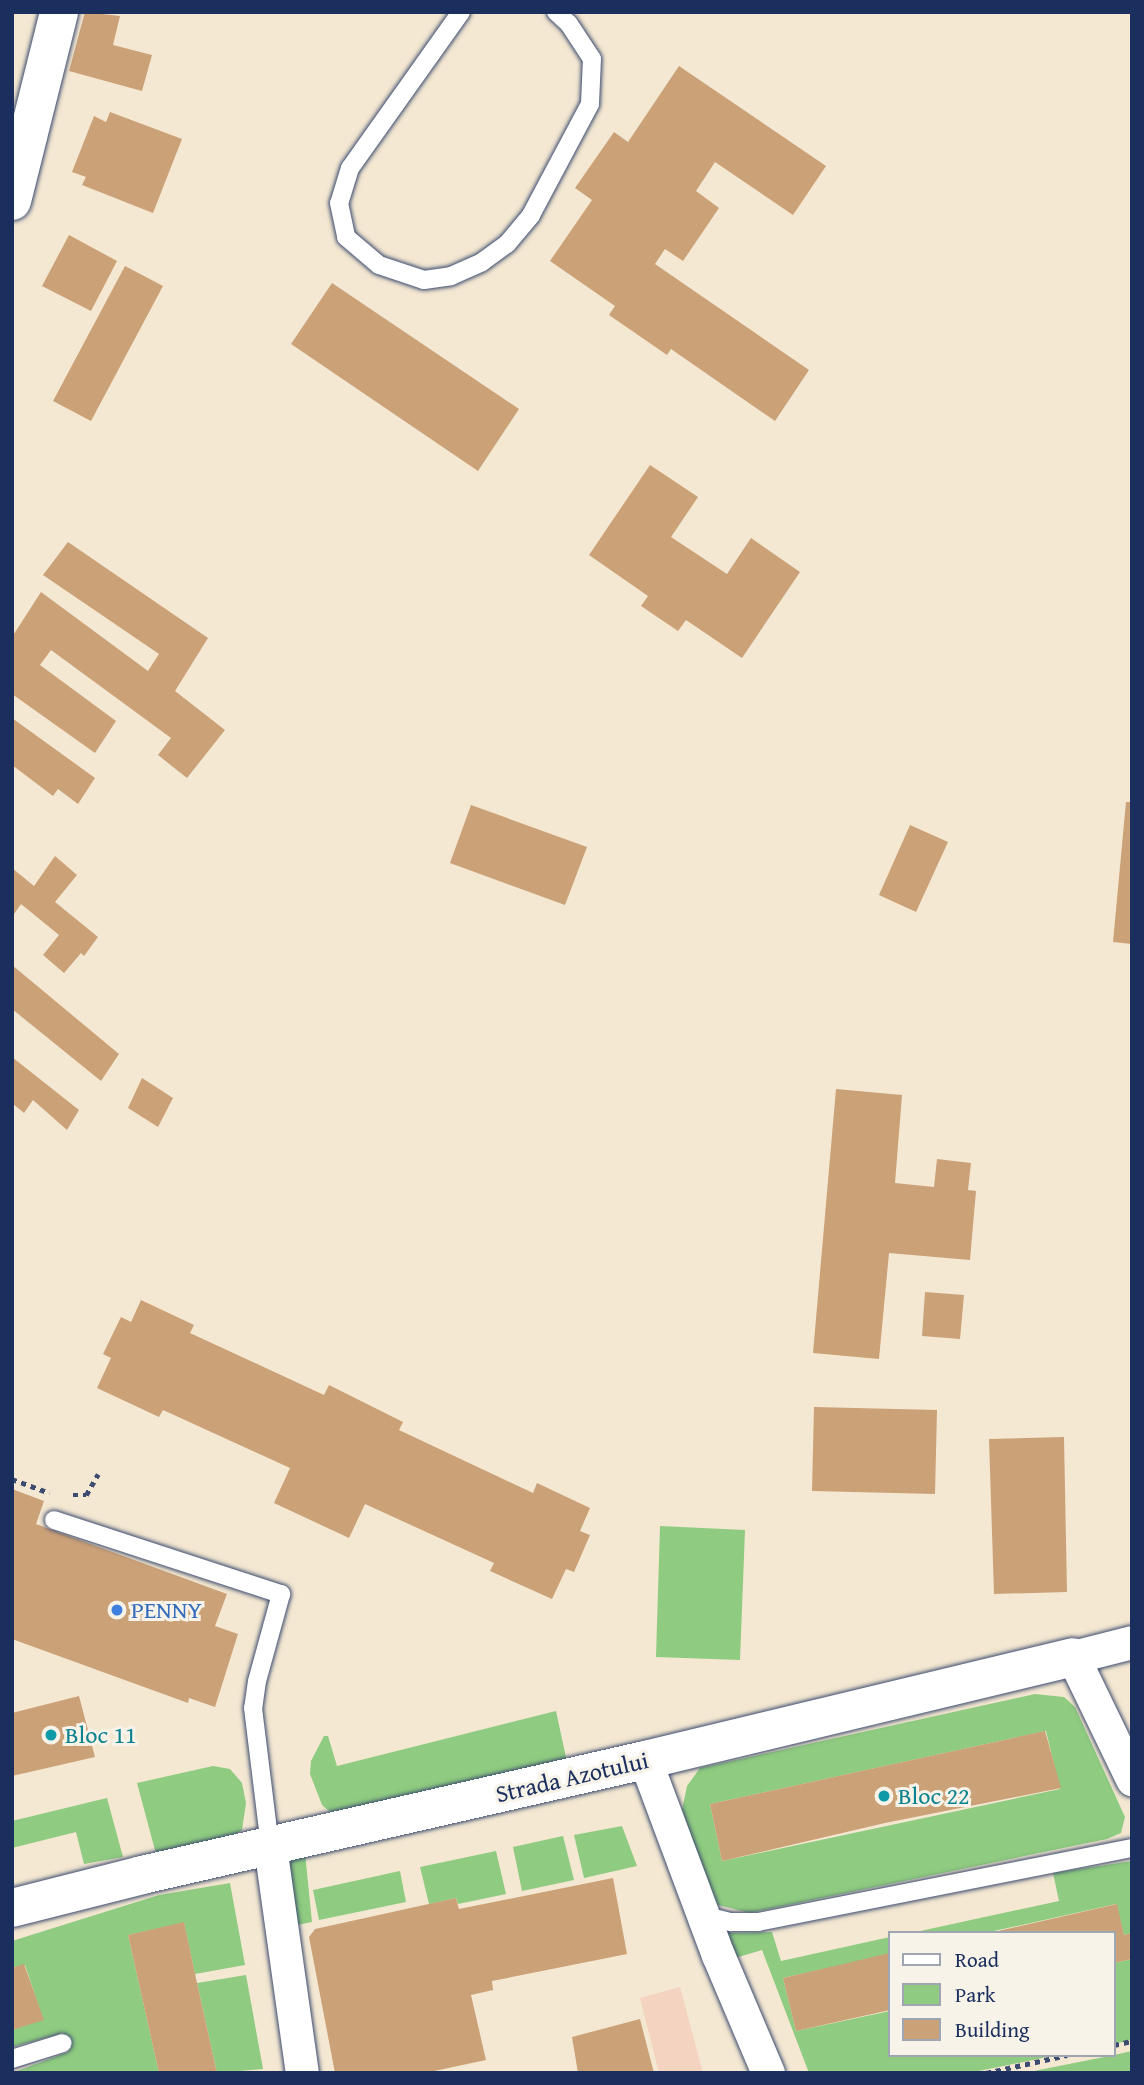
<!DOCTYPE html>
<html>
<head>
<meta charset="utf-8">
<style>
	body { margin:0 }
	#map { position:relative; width:1144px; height:2085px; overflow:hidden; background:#f4e8d2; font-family:"Gentium Book Plus",serif }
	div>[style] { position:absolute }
	.built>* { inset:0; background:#f4d3c0 }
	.green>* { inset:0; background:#8fcb80 }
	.building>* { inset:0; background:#cba178 }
	.path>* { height:4.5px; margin-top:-2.25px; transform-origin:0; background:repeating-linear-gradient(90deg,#3c4b6f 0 5px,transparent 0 10px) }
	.roads { filter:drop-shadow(0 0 2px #3c4b6f) drop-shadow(0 0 2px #3c4b6f) }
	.service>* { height:18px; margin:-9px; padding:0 9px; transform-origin:9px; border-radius:9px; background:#fff }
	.minor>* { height:33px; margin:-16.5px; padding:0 16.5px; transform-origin:16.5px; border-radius:16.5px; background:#fff }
	.tertiary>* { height:38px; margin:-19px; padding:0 19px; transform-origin:19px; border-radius:19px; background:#fff }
	.secondary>* { height:38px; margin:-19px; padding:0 19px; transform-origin:19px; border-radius:19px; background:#fff }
	.dots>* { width:19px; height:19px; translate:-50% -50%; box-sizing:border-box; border:4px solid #f7f3e8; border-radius:50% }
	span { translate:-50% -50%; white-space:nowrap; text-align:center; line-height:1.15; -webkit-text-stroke:6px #f7f3e8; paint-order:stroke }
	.shop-label { font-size:24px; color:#366cbe }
	.left { translate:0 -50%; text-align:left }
	.culture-label { font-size:24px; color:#0d838f }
	.street-label { font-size:24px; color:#1b2f5e }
	.frame { position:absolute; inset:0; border:14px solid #1b2f5e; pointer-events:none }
	.legend { position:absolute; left:888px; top:1931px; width:228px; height:126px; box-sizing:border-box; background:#f7f3e8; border:2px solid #9fa5b1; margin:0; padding:9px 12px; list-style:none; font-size:21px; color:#1b2f5e }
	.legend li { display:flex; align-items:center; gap:14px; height:35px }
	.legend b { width:35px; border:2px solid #9fa5b1 }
</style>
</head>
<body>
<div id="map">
	<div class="built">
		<i style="clip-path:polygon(680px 1987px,703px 2073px,659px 2073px,640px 1998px)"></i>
	</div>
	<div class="green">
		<i style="clip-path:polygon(660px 1526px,745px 1530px,740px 1660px,656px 1657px)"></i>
		<i style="clip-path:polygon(evenodd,1035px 1694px,1064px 1697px,1075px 1707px,1125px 1817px,1121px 1833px,1107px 1839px,750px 1913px,718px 1905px,707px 1895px,682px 1810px,687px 1786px,700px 1768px,1035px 1694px,1046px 1731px,1060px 1789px,722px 1861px,710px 1804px,1046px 1731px)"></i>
		<i style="clip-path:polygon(556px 1711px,567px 1762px,335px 1816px,322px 1805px,310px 1774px,311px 1761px,324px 1736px,328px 1736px,337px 1766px)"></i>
		<i style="clip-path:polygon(213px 1766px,230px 1769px,242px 1783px,246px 1803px,242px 1830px,231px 1837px,156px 1854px,137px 1783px)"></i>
		<i style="clip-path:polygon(107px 1798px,123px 1857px,84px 1864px,76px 1832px,12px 1848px,12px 1821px)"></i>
		<i style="clip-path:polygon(622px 1826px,637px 1866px,584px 1878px,574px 1835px)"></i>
		<i style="clip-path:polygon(563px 1836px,574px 1880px,522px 1891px,513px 1847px)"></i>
		<i style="clip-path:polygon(496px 1851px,506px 1894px,458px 1904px,456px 1898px,429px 1904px,420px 1867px)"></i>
		<i style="clip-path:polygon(305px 1853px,312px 1922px,292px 1926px,288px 1860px)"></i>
		<i style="clip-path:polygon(1132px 1861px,1132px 1933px,1124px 1935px,1116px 1904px,985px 1933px,911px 1933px,1059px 1901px,1053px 1873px)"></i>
		<i style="clip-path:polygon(400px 1871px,406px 1902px,319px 1920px,313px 1890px)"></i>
		<i style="clip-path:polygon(230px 1883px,245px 1965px,195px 1974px,184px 1923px,128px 1935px,159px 2073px,12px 2073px,68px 2052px,63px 2033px,12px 2047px,12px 2030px,43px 2019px,25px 1965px,12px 1968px,12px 1941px,159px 1895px)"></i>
		<i style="clip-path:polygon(719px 1928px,732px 1933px,772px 1932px,781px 1961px,890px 1937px,890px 1954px,783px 1978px,796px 2031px,890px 2011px,890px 2055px,1057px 2055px,969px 2073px,809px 2073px,762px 1950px,732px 1959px)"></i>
		<i style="clip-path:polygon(1132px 1959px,1132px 2040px,1114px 2044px,1114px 1963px)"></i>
		<i style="clip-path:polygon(246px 1975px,263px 2069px,217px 2073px,197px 1983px)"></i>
		<i style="clip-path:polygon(1132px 2051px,1132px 2073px,1024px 2073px,1114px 2055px)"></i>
	</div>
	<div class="building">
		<i style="clip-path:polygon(85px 12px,120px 16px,113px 45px,152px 55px,142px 91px,69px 71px)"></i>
		<i style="clip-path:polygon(679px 66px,826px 166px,793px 215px,715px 162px,696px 191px,719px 208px,683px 261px,665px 249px,655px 264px,809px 370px,775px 421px,671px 349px,667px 355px,609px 315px,615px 306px,550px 261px,592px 200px,575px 188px,614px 132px,628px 142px)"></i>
		<i style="clip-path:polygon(110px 112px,182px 139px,153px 213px,82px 185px,86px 177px,72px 172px,94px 116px,106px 122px)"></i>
		<i style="clip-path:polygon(69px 235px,117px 261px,91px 311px,42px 286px)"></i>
		<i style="clip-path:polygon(125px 266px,163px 286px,91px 421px,53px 401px)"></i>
		<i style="clip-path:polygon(332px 283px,519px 409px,478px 471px,291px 344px)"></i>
		<i style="clip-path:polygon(650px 465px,698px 497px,671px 537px,727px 574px,751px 538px,800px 572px,742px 658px,686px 620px,678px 631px,641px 606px,648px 596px,589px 555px)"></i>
		<i style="clip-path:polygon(68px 542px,208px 638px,175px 691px,225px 730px,187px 778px,158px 755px,171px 738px,51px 650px,40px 665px,116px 721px,95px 753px,12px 694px,12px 637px,41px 592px,148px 671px,159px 654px,43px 575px)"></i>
		<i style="clip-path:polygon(12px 718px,95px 778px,78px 804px,58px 789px,53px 796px,12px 765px)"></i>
		<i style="clip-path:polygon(1126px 802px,1132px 802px,1132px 944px,1113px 942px)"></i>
		<i style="clip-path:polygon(471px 805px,587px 847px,565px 905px,450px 863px)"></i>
		<i style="clip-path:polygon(910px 825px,948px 842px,916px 912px,879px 895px)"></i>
		<i style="clip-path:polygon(55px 856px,77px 875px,55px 902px,98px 937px,84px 956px,81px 953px,64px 973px,43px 955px,59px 935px,21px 904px,12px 917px,12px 868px,34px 886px)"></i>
		<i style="clip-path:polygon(12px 965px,119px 1054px,101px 1081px,12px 1009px)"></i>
		<i style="clip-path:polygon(12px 1057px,79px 1110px,67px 1130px,33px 1100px,24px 1113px,12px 1103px)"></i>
		<i style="clip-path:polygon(142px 1078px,173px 1098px,158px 1127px,128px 1108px)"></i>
		<i style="clip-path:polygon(836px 1089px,902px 1095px,895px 1183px,934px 1187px,937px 1159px,971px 1163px,968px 1190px,976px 1191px,970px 1260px,889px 1253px,879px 1359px,813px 1353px)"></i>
		<i style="clip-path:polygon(925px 1292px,964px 1295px,960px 1339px,922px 1336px)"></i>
		<i style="clip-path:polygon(141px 1300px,194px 1325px,190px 1333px,324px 1395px,329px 1385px,403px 1422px,399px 1430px,533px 1493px,537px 1483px,590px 1508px,580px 1531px,590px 1535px,574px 1572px,566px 1569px,552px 1599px,490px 1571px,494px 1563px,365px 1504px,349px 1538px,274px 1503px,290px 1468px,163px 1410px,159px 1417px,97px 1388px,111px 1358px,103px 1354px,121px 1317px,131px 1322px)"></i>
		<i style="clip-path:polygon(814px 1407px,937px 1410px,935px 1494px,812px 1491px)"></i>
		<i style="clip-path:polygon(1064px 1437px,1067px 1592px,994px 1594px,989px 1439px)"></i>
		<i style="clip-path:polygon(12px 1489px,44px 1501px,36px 1524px,227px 1594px,215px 1626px,238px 1634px,215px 1707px,189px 1698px,188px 1703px,12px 1639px)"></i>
		<i style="clip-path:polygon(79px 1696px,95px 1757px,12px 1776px,12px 1713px)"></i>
		<i style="clip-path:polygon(1045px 1731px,1061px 1788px,885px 1823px,722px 1861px,710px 1804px)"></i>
		<i style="clip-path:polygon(613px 1878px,627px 1954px,492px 1981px,493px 1990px,471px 1995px,486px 2060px,425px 2073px,335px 2073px,309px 1937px,315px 1929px,456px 1898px,459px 1909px)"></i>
		<i style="clip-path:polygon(1117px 1904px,1124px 1935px,1132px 1933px,1132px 1959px,1114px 1963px,1114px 1933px,989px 1933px)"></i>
		<i style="clip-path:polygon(184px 1922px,197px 1983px,217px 2073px,159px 2073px,128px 1935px)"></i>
		<i style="clip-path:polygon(890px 1953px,890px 2010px,796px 2031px,783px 1978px)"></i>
		<i style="clip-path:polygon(24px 1964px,44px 2020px,12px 2030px,12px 1968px)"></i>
		<i style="clip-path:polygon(640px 2019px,654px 2073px,578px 2073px,572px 2037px)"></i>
	</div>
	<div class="path">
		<i style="left:12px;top:1479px;width:40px;rotate:20.2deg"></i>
		<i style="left:73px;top:1495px;width:13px"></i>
		<i style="left:86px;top:1495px;width:24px;rotate:-60deg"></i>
		<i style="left:1114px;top:2045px;width:18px;rotate:-13deg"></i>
		<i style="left:986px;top:2073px;width:83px;rotate:-12.5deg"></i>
	</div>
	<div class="roads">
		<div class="service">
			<i style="left:461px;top:12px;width:191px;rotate:125.4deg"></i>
			<i style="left:350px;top:168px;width:37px;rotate:107deg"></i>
			<i style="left:339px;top:203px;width:35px;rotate:78deg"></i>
			<i style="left:346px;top:237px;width:43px;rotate:40.3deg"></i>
			<i style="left:379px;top:265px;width:47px;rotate:18.4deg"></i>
			<i style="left:424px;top:280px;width:27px;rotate:-8deg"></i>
			<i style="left:451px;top:276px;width:34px;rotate:-24deg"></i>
			<i style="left:482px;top:262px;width:31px;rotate:-36deg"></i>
			<i style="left:507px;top:244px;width:38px;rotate:-50deg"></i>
			<i style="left:531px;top:215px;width:126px;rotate:-62deg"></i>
			<i style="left:590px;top:104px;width:45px;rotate:-87.5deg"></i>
			<i style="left:592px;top:59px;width:42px;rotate:-123.3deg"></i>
			<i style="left:569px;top:24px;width:18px;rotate:-137deg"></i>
			<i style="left:54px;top:1520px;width:239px;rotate:18.1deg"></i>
			<i style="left:281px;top:1594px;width:90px;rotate:105.4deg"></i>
			<i style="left:257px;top:1681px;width:27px;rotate:98deg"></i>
			<i style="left:253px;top:1708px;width:139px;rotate:83deg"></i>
			<i style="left:702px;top:1915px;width:30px;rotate:14deg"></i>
			<i style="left:731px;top:1922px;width:27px"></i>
			<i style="left:758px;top:1922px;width:381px;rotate:-11.2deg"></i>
			<i style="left:12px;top:2059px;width:53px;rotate:-17.4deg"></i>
		</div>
		<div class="minor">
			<i style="left:1132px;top:1642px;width:61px;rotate:165.7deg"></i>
			<i style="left:1073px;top:1657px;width:136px;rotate:64.2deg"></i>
			<i style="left:645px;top:1760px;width:208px;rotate:69.5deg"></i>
			<i style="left:718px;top:1955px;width:128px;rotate:67deg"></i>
			<i style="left:270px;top:1846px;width:229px;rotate:82deg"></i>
		</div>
		<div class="tertiary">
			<i style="left:12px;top:1908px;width:134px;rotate:-14.2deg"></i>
			<i style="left:142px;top:1875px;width:516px;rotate:-12.88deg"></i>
			<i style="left:645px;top:1760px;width:440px;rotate:-13.5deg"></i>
		</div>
		<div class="secondary">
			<i style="left:12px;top:201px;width:195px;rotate:-76deg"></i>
		</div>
	</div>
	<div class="dots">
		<i style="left:117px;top:1610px;background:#3f7fe0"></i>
		<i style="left:51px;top:1735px;background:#0f9aa8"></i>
		<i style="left:884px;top:1796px;background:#0f9aa8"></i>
	</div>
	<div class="shop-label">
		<span class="left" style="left:131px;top:1610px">PENNY</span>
	</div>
	<div class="culture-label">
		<span class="left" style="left:65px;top:1735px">Bloc 11</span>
		<span class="left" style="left:898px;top:1796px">Bloc 22</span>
	</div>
	<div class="street-label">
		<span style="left:572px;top:1777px;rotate:-13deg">Strada Azotului</span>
	</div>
	<div class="frame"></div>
	<ul class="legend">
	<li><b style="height:9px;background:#fff"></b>Road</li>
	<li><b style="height:19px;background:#8fcb80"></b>Park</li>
	<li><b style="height:19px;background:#cba178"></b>Building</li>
	</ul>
</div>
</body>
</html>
